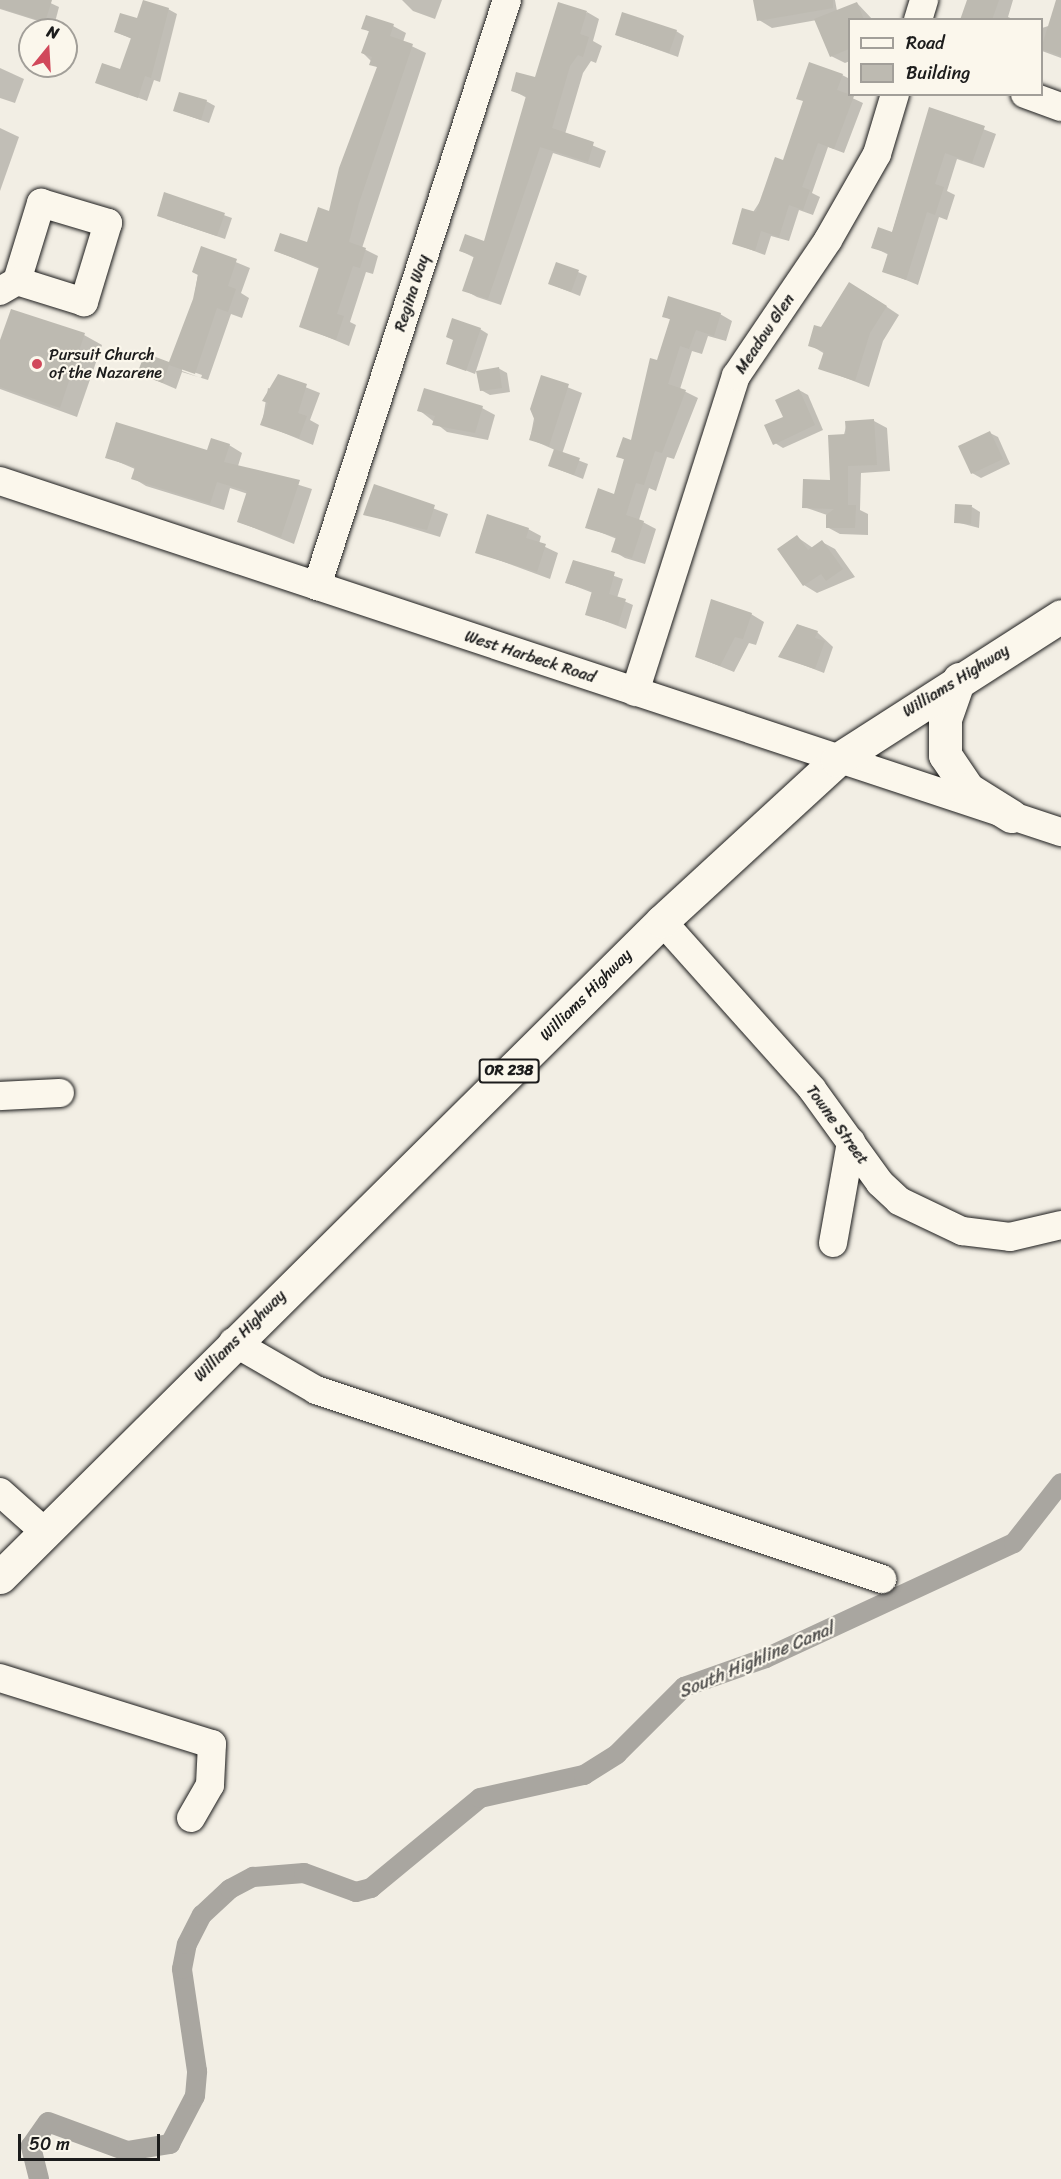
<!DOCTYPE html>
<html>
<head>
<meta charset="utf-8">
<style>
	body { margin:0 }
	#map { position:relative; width:1061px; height:2179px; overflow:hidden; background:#f2eee4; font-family:Sriracha,sans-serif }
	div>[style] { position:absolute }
	.shadow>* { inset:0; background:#0003 }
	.canal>* { height:20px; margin:-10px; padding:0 10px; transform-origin:10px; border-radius:10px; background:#a9a6a0 }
	.building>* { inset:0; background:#bdbab1 }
	.roads { filter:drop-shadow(0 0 2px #1c1c1c) drop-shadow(0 0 2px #1c1c1c) }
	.minor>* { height:28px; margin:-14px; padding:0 14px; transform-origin:14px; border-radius:14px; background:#fbf7ec }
	.major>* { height:33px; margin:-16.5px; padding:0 16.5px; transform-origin:16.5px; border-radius:16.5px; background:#fbf7ec }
	.dots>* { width:16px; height:16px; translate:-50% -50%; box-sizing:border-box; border:3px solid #fbf7ec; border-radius:50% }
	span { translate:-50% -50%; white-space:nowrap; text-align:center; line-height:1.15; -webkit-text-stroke:4.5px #fbf7ec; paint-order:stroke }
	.shield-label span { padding:2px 4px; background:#fbf7ec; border:2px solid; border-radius:4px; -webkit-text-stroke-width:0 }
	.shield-label { font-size:15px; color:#1c1c1c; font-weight:700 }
	.street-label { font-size:16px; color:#1c1c1c }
	.poi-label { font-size:16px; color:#1c1c1c }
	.left { translate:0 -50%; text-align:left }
	.water-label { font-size:18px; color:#545351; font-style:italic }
	.legend { position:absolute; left:848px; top:18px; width:195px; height:78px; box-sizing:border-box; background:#fbf7ec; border:2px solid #a29f99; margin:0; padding:8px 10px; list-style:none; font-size:18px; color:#1c1c1c }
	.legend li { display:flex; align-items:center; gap:12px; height:30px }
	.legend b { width:30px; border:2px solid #a29f99 }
	.north { position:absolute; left:18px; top:18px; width:60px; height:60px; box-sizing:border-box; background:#fbf7ec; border:2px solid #a29f99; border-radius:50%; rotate:18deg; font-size:16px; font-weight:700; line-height:24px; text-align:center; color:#1c1c1c }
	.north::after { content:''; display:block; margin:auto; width:21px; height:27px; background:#d1495b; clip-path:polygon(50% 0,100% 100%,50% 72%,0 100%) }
	.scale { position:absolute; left:18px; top:2134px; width:142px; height:27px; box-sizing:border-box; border:3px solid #1c1c1c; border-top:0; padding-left:8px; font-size:18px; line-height:21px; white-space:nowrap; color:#1c1c1c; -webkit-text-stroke:4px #fbf7ec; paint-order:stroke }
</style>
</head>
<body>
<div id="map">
	<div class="shadow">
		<i style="clip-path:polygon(0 0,44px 0,59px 7px,54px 26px,0 9px)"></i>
		<i style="clip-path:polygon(402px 0,442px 0,435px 19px,413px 11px)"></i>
		<i style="clip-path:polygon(755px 0,835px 0,837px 11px,857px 3px,873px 20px,850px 20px,850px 61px,845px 63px,831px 56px,817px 20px,772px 28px,759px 20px)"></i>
		<i style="clip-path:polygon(968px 0,1013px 0,1008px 17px,1015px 20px,962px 20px)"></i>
		<i style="clip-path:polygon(168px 9px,177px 14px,160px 82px,154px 80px,147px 101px,97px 82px,121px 71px,132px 39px,116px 32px)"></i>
		<i style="clip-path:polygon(587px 12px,599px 19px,593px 41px,602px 46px,596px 63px,591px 61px,583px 73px,565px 134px,606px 151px,600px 168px,553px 153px,501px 305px,477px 297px,464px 290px,475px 258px,461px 251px,485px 243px,527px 98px,512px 90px,536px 79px)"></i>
		<i style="clip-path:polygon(1061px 22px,1061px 58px,1042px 51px,1042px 28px)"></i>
		<i style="clip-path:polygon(393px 26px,406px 33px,403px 42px,426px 53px,362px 248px,378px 256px,373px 274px,366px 272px,350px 322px,356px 325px,349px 346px,301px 326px,320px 269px,276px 251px,308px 244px,331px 213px,378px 68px,363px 53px,370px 32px,363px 28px)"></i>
		<i style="clip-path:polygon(676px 31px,684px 36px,678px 57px,617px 35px)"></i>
		<i style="clip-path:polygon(0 68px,24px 79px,15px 103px,0 98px)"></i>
		<i style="clip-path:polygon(842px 75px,850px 79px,848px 96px,863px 103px,844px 153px,828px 147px,812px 193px,820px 197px,813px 215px,799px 210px,789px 241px,771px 236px,765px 255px,733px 243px)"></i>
		<i style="clip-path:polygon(206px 101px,215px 106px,209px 123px,175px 111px)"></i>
		<i style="clip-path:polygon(930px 109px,996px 134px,984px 168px,957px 159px,947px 191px,955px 195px,947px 220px,939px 217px,918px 285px,884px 271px,889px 255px,873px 247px,892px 233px)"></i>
		<i style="clip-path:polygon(0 128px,19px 137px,0 191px)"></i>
		<i style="clip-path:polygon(165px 194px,232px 218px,225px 239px,166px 219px)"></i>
		<i style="clip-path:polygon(evenodd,202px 248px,250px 268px,241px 293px,249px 298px,242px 318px,231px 314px,208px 380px,182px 372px,176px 389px,139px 373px,170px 364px,194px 299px,202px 248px,182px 368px,202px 375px,201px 378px,182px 371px,182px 368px)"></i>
		<i style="clip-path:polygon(578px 272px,587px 276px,580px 296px,550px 284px)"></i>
		<i style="clip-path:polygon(863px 291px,899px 315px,883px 341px,869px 387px,820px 368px,825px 354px,810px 345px)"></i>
		<i style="clip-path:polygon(720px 314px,732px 321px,726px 341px,708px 336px,702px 354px,692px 351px,680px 389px,698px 398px,674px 459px,667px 457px,656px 491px,649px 488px,639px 520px,656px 529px,645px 564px,625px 558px,613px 551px,617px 539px,587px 527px,615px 495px,625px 460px,618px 456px,632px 441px,671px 320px,664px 316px)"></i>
		<i style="clip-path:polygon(480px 329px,488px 334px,475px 374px,447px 363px)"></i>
		<i style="clip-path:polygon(84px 335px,102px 345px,77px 417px,0 389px,0 345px)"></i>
		<i style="clip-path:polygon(498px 368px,507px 373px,510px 392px,490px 395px,481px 390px)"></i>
		<i style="clip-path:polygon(278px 376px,320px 393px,310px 420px,319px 425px,313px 445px,262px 424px,268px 388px,274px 390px)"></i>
		<i style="clip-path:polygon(542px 377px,582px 393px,562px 454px,588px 464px,583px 479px,550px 466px,555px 450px,530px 439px)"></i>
		<i style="clip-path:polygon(799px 390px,808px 395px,823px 430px,783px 448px,775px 443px)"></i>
		<i style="clip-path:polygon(482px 408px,495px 415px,488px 440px,447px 432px,419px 410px)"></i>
		<i style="clip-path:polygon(874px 421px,887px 428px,890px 471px,861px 473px,860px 510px,868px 514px,868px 535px,840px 534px,827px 527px,827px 515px,804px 507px,832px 481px,847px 423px)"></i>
		<i style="clip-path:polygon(990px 433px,998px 437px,1010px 464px,981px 478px,972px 473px)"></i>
		<i style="clip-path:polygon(229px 445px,242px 453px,238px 466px,312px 489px,294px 544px,239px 522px,248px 494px,230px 488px,224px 510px,146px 486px,133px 478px,135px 469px,107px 457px,208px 452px)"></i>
		<i style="clip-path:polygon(375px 486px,448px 514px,440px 537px,365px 514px)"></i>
		<i style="clip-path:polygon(972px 507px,980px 512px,979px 528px,956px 522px)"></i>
		<i style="clip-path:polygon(528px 529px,541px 536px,539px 544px,558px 553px,550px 579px,477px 552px)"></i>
		<i style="clip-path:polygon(797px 537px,813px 548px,822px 542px,835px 549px,855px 577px,817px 593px,804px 585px,779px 550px)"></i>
		<i style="clip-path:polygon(574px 562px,623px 579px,617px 598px,633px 605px,626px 629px,586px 614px,593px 593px,567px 583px)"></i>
		<i style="clip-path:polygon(751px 614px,764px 622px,756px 645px,749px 643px,734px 672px,697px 657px)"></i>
		<i style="clip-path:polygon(817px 632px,833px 647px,824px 673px,780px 656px)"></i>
	</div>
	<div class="canal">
		<i style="left:39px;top:2179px;width:34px;rotate:-104deg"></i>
		<i style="left:31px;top:2146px;width:29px;rotate:-55deg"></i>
		<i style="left:48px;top:2122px;width:84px;rotate:20.2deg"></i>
		<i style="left:127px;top:2151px;width:44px;rotate:-9.2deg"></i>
		<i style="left:170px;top:2144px;width:54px;rotate:-62.5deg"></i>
		<i style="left:195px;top:2096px;width:25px;rotate:-85deg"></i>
		<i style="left:197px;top:2071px;width:103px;rotate:-98.4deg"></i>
		<i style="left:182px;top:1969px;width:25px;rotate:-79deg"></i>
		<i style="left:187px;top:1944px;width:33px;rotate:-63deg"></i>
		<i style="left:202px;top:1915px;width:38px;rotate:-43deg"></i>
		<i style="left:230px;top:1889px;width:26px;rotate:-28deg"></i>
		<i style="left:253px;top:1877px;width:51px;rotate:-4.5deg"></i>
		<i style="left:304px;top:1873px;width:55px;rotate:20.1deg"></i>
		<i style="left:356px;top:1892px;width:16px;rotate:-15deg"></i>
		<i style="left:371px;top:1888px;width:141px;rotate:-39.5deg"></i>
		<i style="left:480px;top:1798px;width:107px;rotate:-12.5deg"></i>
		<i style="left:584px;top:1775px;width:39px;rotate:-32deg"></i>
		<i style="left:617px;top:1754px;width:95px;rotate:-45deg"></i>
		<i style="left:684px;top:1687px;width:87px;rotate:-19.5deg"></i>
		<i style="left:766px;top:1658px;width:273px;rotate:-24.9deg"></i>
		<i style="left:1014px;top:1543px;width:76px;rotate:-51.9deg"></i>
	</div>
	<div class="building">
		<i style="clip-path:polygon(0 0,52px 0,45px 22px,0 8px)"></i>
		<i style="clip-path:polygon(143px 0,169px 8px,151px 78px,145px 76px,138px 98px,95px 83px,102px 63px,120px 69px,131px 38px,114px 32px,120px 13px,137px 18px)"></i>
		<i style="clip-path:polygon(753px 0,833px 0,833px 8px,757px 21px)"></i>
		<i style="clip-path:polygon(967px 0,999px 0,992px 20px,960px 20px)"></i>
		<i style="clip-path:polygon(1056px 0,1061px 0,1061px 56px,1041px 49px)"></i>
		<i style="clip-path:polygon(558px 2px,587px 11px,580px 34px,589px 37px,583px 57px,578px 55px,570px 66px,552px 128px,594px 142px,588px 162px,540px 147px,488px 299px,462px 291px,474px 256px,459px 251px,465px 234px,484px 241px,526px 96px,511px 91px,516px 72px,535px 77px)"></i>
		<i style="clip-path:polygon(857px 2px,864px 20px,849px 20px,849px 49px,830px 57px,814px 19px)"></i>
		<i style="clip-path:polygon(622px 12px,677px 30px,669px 53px,615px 35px)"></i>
		<i style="clip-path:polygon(366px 15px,394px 24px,390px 36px,413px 44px,359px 203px,349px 242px,366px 248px,360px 268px,353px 266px,337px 314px,344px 316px,336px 340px,299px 327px,319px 267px,274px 251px,280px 233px,307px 242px,318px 207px,329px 211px,339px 168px,377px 67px,369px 65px,372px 57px,361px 53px,369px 31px,361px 29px)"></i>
		<i style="clip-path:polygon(809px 62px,843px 74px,837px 90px,854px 96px,834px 149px,818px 143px,802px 187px,810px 190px,803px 210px,789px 205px,779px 237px,761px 231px,755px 251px,732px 244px,742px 208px,756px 212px,775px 157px,783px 160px,803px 101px,796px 99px)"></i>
		<i style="clip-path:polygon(179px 92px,207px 100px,201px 120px,173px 111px)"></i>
		<i style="clip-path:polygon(929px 107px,985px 126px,972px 163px,945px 153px,935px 184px,944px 187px,935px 215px,927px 212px,906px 280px,882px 272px,888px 253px,871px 248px,878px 227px,892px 232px)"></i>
		<i style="clip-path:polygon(164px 192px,225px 213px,217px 236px,157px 216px)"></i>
		<i style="clip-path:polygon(201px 246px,237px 259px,228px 286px,236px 289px,228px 312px,217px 308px,195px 374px,169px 365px,163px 383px,137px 374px,145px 353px,169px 362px,193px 299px,198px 275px,192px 272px)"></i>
		<i style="clip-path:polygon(556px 262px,579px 270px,571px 292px,548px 284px)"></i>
		<i style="clip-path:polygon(849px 282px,887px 306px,870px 333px,855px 381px,818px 369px,824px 351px,808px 346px,814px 325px,821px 327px)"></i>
		<i style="clip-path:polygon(668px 296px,721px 313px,714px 336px,696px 330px,689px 349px,680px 346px,668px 384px,686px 390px,662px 453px,655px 451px,644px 485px,636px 483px,626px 515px,644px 521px,632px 558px,611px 552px,616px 537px,585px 528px,598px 488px,614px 494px,624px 459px,616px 457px,623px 437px,631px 440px,650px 358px,657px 360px,670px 319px,662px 317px)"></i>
		<i style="clip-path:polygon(11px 309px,85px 333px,60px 408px,0 387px,0 340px)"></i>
		<i style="clip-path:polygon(452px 318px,481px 328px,466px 371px,446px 364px,453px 340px,446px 337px)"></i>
		<i style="clip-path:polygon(499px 367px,502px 388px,480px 391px,476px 371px)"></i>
		<i style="clip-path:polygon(278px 374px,307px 384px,298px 413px,307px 416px,299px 438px,260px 425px,268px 403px,262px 401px)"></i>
		<i style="clip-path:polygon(541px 375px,569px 384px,549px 446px,529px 440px,535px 421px,530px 409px)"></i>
		<i style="clip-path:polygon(424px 388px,483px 406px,475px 433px,432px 425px,435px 416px,417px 411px)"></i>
		<i style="clip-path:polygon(799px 389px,815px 425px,773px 445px,764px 425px,783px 417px,775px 400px)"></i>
		<i style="clip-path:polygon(874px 419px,877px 465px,848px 466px,848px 505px,856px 505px,855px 528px,826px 528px,826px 515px,834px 509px,802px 508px,803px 479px,830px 480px,828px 435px,846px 434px,845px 421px)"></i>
		<i style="clip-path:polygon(116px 422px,207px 450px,211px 438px,230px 444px,224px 462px,300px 480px,281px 537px,237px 522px,247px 491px,217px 482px,210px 504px,131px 479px,135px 467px,105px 458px)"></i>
		<i style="clip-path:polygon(990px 431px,1003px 459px,971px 474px,958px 446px)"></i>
		<i style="clip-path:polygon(554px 449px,580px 458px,574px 475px,548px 466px)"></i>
		<i style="clip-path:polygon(374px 484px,435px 505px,427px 530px,363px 515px)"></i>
		<i style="clip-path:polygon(955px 504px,972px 505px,971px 524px,954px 523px)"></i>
		<i style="clip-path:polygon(487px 514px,529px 528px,526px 538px,546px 544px,537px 572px,475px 553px)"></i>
		<i style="clip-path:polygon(797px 535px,808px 550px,822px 540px,843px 569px,826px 581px,821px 574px,803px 586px,777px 549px)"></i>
		<i style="clip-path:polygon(573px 560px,615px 572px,609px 594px,626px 599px,618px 625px,585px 615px,592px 591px,565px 583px)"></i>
		<i style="clip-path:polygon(711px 599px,752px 613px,743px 639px,735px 637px,720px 666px,695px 657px)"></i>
		<i style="clip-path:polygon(797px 624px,818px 631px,815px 638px,825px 641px,815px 669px,778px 657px)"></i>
	</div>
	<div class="roads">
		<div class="minor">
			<i style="left:918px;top:20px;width:21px;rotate:-73deg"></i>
			<i style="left:1025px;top:94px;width:38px;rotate:20deg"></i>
			<i style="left:0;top:291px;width:20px;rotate:-30deg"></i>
			<i style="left:17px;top:281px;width:82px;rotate:-72.9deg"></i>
			<i style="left:41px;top:203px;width:70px;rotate:16.6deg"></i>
			<i style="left:108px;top:223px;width:83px;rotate:106.9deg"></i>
			<i style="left:84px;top:302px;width:70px;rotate:-162.6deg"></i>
			<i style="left:0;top:481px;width:1118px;rotate:18.31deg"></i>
			<i style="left:317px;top:586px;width:616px;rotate:-72.04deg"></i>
			<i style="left:635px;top:692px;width:332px;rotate:-72.3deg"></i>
			<i style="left:736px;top:376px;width:164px;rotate:-55.9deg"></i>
			<i style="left:828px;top:240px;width:99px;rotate:-60.3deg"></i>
			<i style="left:877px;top:154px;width:63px;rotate:-73.3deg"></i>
			<i style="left:662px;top:921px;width:225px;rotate:48.2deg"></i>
			<i style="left:812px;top:1089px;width:116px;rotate:54.1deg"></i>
			<i style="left:880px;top:1183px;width:26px;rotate:43deg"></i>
			<i style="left:899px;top:1201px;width:70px;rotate:25.5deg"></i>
			<i style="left:962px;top:1231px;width:48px;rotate:7.1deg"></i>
			<i style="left:1010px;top:1237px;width:52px;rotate:-13.2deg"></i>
			<i style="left:0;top:1096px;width:60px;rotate:-2.9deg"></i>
			<i style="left:833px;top:1243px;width:103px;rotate:-79.9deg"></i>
			<i style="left:233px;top:1342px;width:96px;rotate:30deg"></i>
			<i style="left:316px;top:1390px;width:597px;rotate:18.47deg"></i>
			<i style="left:0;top:1492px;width:62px;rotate:41.7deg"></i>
			<i style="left:0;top:1678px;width:222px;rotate:17.3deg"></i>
			<i style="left:212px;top:1744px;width:41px;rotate:92.8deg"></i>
			<i style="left:210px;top:1785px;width:38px;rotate:120deg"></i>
		</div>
		<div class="major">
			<i style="left:959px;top:679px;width:42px;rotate:109.3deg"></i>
			<i style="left:945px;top:719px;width:36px;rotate:90deg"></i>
			<i style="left:945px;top:755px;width:41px;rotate:55.9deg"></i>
			<i style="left:968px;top:789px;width:51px;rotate:32.1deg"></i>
			<i style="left:0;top:1577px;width:932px;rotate:-44.74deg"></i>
			<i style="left:662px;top:921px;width:238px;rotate:-42.6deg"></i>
			<i style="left:837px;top:760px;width:266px;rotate:-32.7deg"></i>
		</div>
	</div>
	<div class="dots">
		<i style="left:37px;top:364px;background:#d1495b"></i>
	</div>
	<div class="shield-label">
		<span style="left:509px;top:1071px">OR 238</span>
	</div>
	<div class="street-label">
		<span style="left:412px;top:293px;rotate:-72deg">Regina Way</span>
		<span style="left:765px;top:334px;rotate:-56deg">Meadow Glen</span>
		<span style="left:530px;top:657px;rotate:18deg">West Harbeck Road</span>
		<span style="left:956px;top:681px;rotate:-32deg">Williams Highway</span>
		<span style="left:586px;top:995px;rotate:-45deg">Williams Highway</span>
		<span style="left:837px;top:1125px;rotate:54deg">Towne Street</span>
		<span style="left:240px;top:1336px;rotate:-45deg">Williams Highway</span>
	</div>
	<div class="poi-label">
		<span class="left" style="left:49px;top:364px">Pursuit Church<br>of the Nazarene</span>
	</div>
	<div class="water-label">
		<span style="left:756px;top:1660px;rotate:-23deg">South Highline Canal</span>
	</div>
	<ul class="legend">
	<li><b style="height:8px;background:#fbf7ec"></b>Road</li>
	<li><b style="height:16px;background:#bdbab1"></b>Building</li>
	</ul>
	<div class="north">N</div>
	<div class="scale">50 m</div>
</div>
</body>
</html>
